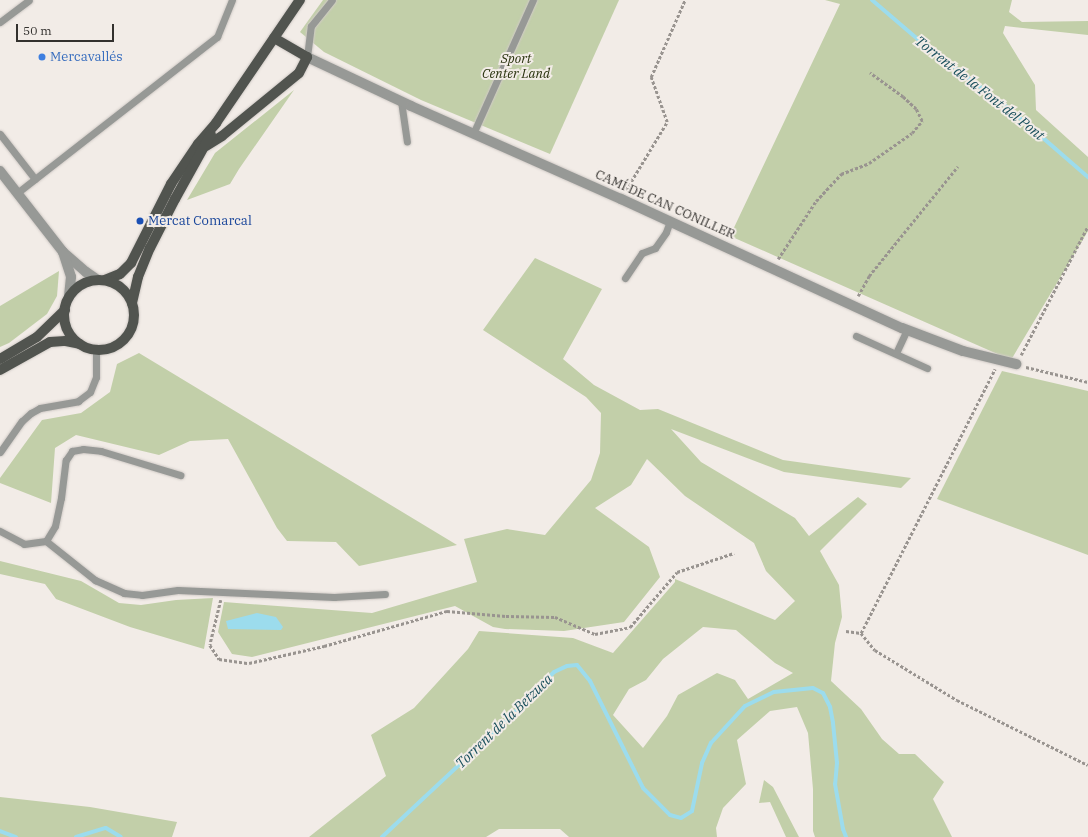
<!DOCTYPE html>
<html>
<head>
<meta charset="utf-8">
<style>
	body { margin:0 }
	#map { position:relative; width:1088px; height:837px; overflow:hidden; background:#f2ece7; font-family:"IBM Plex Serif",serif }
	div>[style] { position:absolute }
	.green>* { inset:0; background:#c2cfa9 }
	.water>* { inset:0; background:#9cdced }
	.stream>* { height:4px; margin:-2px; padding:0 2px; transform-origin:2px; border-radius:2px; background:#9cdced }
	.path>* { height:2.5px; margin-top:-1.25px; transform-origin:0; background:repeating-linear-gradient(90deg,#999490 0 3px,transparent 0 5px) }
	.roads { filter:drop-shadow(0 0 1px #d0cac6) drop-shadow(0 0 1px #d0cac6) }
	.service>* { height:7px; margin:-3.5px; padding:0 3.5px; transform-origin:3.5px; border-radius:3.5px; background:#979996 }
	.minor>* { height:10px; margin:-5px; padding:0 5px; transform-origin:5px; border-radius:5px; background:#979996 }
	.tertiary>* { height:10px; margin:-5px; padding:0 5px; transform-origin:5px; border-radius:5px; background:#979996 }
	.primary>* { height:10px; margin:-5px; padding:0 5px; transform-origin:5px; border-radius:5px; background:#51544f }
	.primary>.ring { margin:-5px; padding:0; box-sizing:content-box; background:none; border:10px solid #51544f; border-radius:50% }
	.dots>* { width:11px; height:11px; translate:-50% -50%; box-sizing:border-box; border:2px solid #f2ece7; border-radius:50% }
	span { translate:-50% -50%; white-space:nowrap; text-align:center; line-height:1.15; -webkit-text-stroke:4px #f2ece7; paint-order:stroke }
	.shop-label { font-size:13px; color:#366cbe }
	.left { translate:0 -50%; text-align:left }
	.park-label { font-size:13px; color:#27310c; font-style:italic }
	.street-label { font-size:13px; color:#33312e }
	.transit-label { font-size:13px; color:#164399 }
	.water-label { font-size:14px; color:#174e5b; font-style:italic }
	.scale { position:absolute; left:16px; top:24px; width:98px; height:18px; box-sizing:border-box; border:2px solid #33312e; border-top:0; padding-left:5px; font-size:12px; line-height:14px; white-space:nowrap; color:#33312e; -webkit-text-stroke:3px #f2ece7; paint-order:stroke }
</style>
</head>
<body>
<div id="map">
	<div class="green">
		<i style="clip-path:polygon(323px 0,619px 0,550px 154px,421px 100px,324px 52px,300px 32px)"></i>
		<i style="clip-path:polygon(825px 0,1012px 0,1009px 12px,1022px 22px,1088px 21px,1088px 35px,1005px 26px,1003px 33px,1035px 85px,1036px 110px,1088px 157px,1088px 231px,1011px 360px,730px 236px,840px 4px)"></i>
		<i style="clip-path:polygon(294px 90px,239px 169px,230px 184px,187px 200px,215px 153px)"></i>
		<i style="clip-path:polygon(evenodd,535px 258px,602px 289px,563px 359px,594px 385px,640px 410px,658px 409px,783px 460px,911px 478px,901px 488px,784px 472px,671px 429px,701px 462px,795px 518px,809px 536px,858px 497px,867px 504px,820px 551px,839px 585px,842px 617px,835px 643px,831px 681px,861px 709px,882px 739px,899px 754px,915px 754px,944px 782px,933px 799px,952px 837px,815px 837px,813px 831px,813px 789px,808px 733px,797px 707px,770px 711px,737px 740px,746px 784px,723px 808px,716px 828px,717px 837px,569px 837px,560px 829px,499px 829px,486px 837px,309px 837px,386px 776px,371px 735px,414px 708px,468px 649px,479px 631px,573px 638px,613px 653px,675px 582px,675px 579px,775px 620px,795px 601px,766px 571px,754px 543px,685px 496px,647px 459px,631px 485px,595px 508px,649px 547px,660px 577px,624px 622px,564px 631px,505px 629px,493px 627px,455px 606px,252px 657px,232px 654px,218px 632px,224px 602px,372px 613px,477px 582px,464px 539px,507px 529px,545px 535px,591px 480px,600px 453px,601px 413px,586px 397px,483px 330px,535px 258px,703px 627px,736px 630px,775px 663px,793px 673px,748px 699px,735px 680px,717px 673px,678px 695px,667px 716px,643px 748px,613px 715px,629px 689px,646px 680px,663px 659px,703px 627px)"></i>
		<i style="clip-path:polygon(59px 271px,57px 296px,47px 314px,9px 343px,0 347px,0 306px)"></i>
		<i style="clip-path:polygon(139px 353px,457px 545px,359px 566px,336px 542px,287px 541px,277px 528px,228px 439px,190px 441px,159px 455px,76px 435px,55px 448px,51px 503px,0 483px,0 478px,42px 420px,81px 413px,110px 392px,117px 364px)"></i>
		<i style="clip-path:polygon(1002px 371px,1088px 391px,1088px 555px,937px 499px)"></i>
		<i style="clip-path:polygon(0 561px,81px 581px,119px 603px,141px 605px,176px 600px,213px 598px,204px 649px,130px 627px,56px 599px,45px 584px,0 574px)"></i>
		<i style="clip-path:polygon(764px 780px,773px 787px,799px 837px,786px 837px,770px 802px,759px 803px)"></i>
		<i style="clip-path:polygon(0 797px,90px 807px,177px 822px,172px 837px,0 837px)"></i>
	</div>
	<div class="water">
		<i style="clip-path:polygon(257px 613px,276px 617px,283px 627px,281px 630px,228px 629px,226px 621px)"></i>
	</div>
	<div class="stream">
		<i style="left:872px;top:0;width:65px;rotate:40.6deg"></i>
		<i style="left:921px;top:42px;width:114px;rotate:37.2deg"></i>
		<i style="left:1012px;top:111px;width:101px;rotate:41deg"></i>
		<i style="left:0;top:831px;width:17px;rotate:21deg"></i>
		<i style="left:76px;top:837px;width:31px;rotate:-17deg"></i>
		<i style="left:106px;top:828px;width:17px;rotate:31deg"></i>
		<i style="left:382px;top:837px;width:174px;rotate:-43.1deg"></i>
		<i style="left:509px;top:718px;width:64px;rotate:-45.6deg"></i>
		<i style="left:554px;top:672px;width:14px;rotate:-25deg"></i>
		<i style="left:567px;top:666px;width:10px;rotate:-6deg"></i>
		<i style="left:577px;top:665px;width:21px;rotate:51deg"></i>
		<i style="left:590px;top:681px;width:119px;rotate:63.6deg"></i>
		<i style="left:643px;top:788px;width:38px;rotate:45deg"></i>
		<i style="left:670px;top:815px;width:11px;rotate:15deg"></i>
		<i style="left:681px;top:818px;width:13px;rotate:-32deg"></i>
		<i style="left:692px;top:811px;width:49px;rotate:-78.2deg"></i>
		<i style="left:702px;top:763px;width:22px;rotate:-66deg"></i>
		<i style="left:711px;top:743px;width:50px;rotate:-47.4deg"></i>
		<i style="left:745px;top:706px;width:32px;rotate:-26deg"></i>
		<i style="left:774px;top:692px;width:39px;rotate:-6deg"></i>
		<i style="left:813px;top:688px;width:11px;rotate:27deg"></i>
		<i style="left:823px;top:693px;width:16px;rotate:63deg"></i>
		<i style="left:830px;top:707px;width:16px;rotate:79deg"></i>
		<i style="left:833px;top:723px;width:40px;rotate:84.3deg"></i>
		<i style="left:837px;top:763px;width:21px;rotate:95deg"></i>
		<i style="left:835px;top:784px;width:46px;rotate:79.9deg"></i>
		<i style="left:843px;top:829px;width:9px;rotate:69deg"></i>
	</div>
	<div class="path">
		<i style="left:626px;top:190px;width:79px;rotate:-58.9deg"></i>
		<i style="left:667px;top:122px;width:48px;rotate:-109.6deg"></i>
		<i style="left:651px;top:77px;width:84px;rotate:-66.2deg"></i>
		<i style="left:778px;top:259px;width:69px;rotate:-56.8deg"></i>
		<i style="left:816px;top:201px;width:37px;rotate:-47deg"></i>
		<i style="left:841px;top:174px;width:30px;rotate:-21deg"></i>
		<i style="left:869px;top:163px;width:52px;rotate:-34.9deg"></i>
		<i style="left:912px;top:133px;width:16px;rotate:-50deg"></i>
		<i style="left:922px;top:121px;width:13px;rotate:-117deg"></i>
		<i style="left:916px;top:109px;width:18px;rotate:-137deg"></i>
		<i style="left:903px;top:97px;width:41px;rotate:-144deg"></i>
		<i style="left:858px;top:296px;width:23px;rotate:-61deg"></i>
		<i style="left:869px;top:276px;width:141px;rotate:-51deg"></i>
		<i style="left:1021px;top:355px;width:145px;rotate:-62.6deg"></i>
		<i style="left:1026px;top:367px;width:64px;rotate:13.6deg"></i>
		<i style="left:221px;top:600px;width:46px;rotate:103.7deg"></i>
		<i style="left:210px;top:645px;width:17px;rotate:57deg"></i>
		<i style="left:219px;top:659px;width:30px;rotate:8deg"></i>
		<i style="left:249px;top:663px;width:77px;rotate:-12.8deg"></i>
		<i style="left:324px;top:646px;width:128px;rotate:-15.9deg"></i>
		<i style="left:447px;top:611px;width:59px;rotate:4.8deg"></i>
		<i style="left:506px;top:616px;width:49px;rotate:1.2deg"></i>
		<i style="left:555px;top:617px;width:43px;rotate:23deg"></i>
		<i style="left:595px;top:634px;width:36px;rotate:-11deg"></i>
		<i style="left:630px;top:627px;width:72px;rotate:-49.5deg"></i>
		<i style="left:677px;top:572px;width:60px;rotate:-18.4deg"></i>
		<i style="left:846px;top:631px;width:15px;rotate:8deg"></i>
		<i style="left:861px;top:633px;width:22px;rotate:51deg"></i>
		<i style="left:875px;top:650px;width:96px;rotate:31.4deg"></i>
		<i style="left:957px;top:700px;width:146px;rotate:26.4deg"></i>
		<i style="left:861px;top:633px;width:296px;rotate:-63.1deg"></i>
	</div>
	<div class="roads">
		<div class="service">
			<i style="left:0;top:22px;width:36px;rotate:-37deg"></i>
			<i style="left:307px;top:57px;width:31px;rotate:-83deg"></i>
			<i style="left:311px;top:26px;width:33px;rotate:-51deg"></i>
			<i style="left:401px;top:101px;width:41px;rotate:81.7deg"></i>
			<i style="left:0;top:134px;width:57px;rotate:52.1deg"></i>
			<i style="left:473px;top:134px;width:147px;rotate:-65.9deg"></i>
			<i style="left:17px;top:193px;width:254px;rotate:-38deg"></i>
			<i style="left:217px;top:37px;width:40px;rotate:-68deg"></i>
			<i style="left:625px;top:278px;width:30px;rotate:-56deg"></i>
			<i style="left:642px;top:253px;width:14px;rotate:-21deg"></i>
			<i style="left:655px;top:248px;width:19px;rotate:-55deg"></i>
			<i style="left:666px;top:232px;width:12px;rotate:-70deg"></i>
			<i style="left:856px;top:336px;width:78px;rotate:24.3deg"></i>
			<i style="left:896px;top:353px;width:26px;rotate:-65deg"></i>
			<i style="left:0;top:452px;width:38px;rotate:-55deg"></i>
			<i style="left:22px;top:421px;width:12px;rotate:-42deg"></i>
			<i style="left:31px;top:413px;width:10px;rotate:-29deg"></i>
			<i style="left:40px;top:408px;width:39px;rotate:-10deg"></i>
			<i style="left:78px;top:401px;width:15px;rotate:-37deg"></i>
			<i style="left:90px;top:392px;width:16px;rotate:-68deg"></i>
			<i style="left:96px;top:377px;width:28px;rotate:-90deg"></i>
			<i style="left:0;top:531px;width:27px;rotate:28deg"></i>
			<i style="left:24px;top:544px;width:22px;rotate:-8deg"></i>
			<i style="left:46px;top:541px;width:17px;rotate:-59deg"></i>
			<i style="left:55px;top:526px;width:29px;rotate:-78deg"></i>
			<i style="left:61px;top:498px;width:38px;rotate:-83deg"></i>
			<i style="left:66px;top:460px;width:11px;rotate:-56deg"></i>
			<i style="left:72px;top:451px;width:11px;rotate:-10deg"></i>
			<i style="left:83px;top:449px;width:18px;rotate:6deg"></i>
			<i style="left:101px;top:451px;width:83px;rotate:16.9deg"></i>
			<i style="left:46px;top:541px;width:63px;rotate:38.5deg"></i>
			<i style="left:95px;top:580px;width:32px;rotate:24deg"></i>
			<i style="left:124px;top:593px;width:18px;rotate:6deg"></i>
			<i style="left:142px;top:595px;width:36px;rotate:-8deg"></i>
			<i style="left:178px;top:590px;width:156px;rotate:2.6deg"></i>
			<i style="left:334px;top:597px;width:51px;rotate:-3.4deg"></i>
		</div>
		<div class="minor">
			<i style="left:307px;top:57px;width:115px;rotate:25.2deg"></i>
			<i style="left:411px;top:106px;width:230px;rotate:23.9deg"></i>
			<i style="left:621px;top:199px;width:309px;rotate:24.7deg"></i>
			<i style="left:902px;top:328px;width:65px;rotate:20.7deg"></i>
			<i style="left:963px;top:351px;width:55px;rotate:13.8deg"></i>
		</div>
		<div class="tertiary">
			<i style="left:0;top:171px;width:103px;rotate:52.1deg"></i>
			<i style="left:63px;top:252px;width:30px;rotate:41deg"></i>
			<i style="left:86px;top:272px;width:14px;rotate:34deg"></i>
			<i style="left:63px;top:252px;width:26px;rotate:72deg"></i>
			<i style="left:71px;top:277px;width:20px;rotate:96deg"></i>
		</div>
		<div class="primary">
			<i style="left:206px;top:146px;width:19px;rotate:-32deg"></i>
			<i style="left:222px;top:136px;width:99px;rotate:-39.3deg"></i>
			<i style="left:299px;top:73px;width:18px;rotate:-63deg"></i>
			<i style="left:307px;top:57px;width:38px;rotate:-150deg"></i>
			<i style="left:105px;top:280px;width:16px;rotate:-22deg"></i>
			<i style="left:120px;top:274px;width:16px;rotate:-45deg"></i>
			<i style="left:131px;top:263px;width:89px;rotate:-63.1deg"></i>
			<i style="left:171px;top:184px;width:48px;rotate:-56deg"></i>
			<i style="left:198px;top:144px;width:28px;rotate:-49deg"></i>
			<i style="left:216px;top:123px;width:149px;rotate:-55.7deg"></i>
			<i class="ring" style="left:64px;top:280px;width:60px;height:60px"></i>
			<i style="left:132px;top:303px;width:27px;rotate:-77deg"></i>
			<i style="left:138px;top:277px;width:31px;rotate:-68deg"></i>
			<i style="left:150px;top:248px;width:55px;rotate:-63deg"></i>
			<i style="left:175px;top:199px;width:74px;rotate:-61deg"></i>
			<i style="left:0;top:359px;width:43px;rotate:-30.7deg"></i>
			<i style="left:37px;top:337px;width:39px;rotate:-44deg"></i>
			<i style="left:0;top:370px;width:57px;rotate:-29.2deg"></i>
			<i style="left:50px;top:342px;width:16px;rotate:-4deg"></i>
			<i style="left:66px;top:341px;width:14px;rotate:12deg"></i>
		</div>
	</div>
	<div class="dots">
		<i style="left:42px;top:57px;background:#3f7fe0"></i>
		<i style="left:140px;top:221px;background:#1a4fb4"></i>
	</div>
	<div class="shop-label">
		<span class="left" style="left:50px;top:57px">Mercavallés</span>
	</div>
	<div class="park-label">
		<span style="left:516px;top:67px">Sport<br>Center Land</span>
	</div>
	<div class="street-label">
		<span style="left:665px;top:205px;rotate:24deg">CAMÍ DE CAN CONILLER</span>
	</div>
	<div class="transit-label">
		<span class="left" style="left:148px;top:221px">Mercat Comarcal</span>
	</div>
	<div class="water-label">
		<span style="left:980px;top:88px;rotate:38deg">Torrent de la Font del Pont</span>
		<span style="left:504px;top:721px;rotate:-44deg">Torrent de la Betzuca</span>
	</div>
	<div class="scale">50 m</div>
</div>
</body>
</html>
